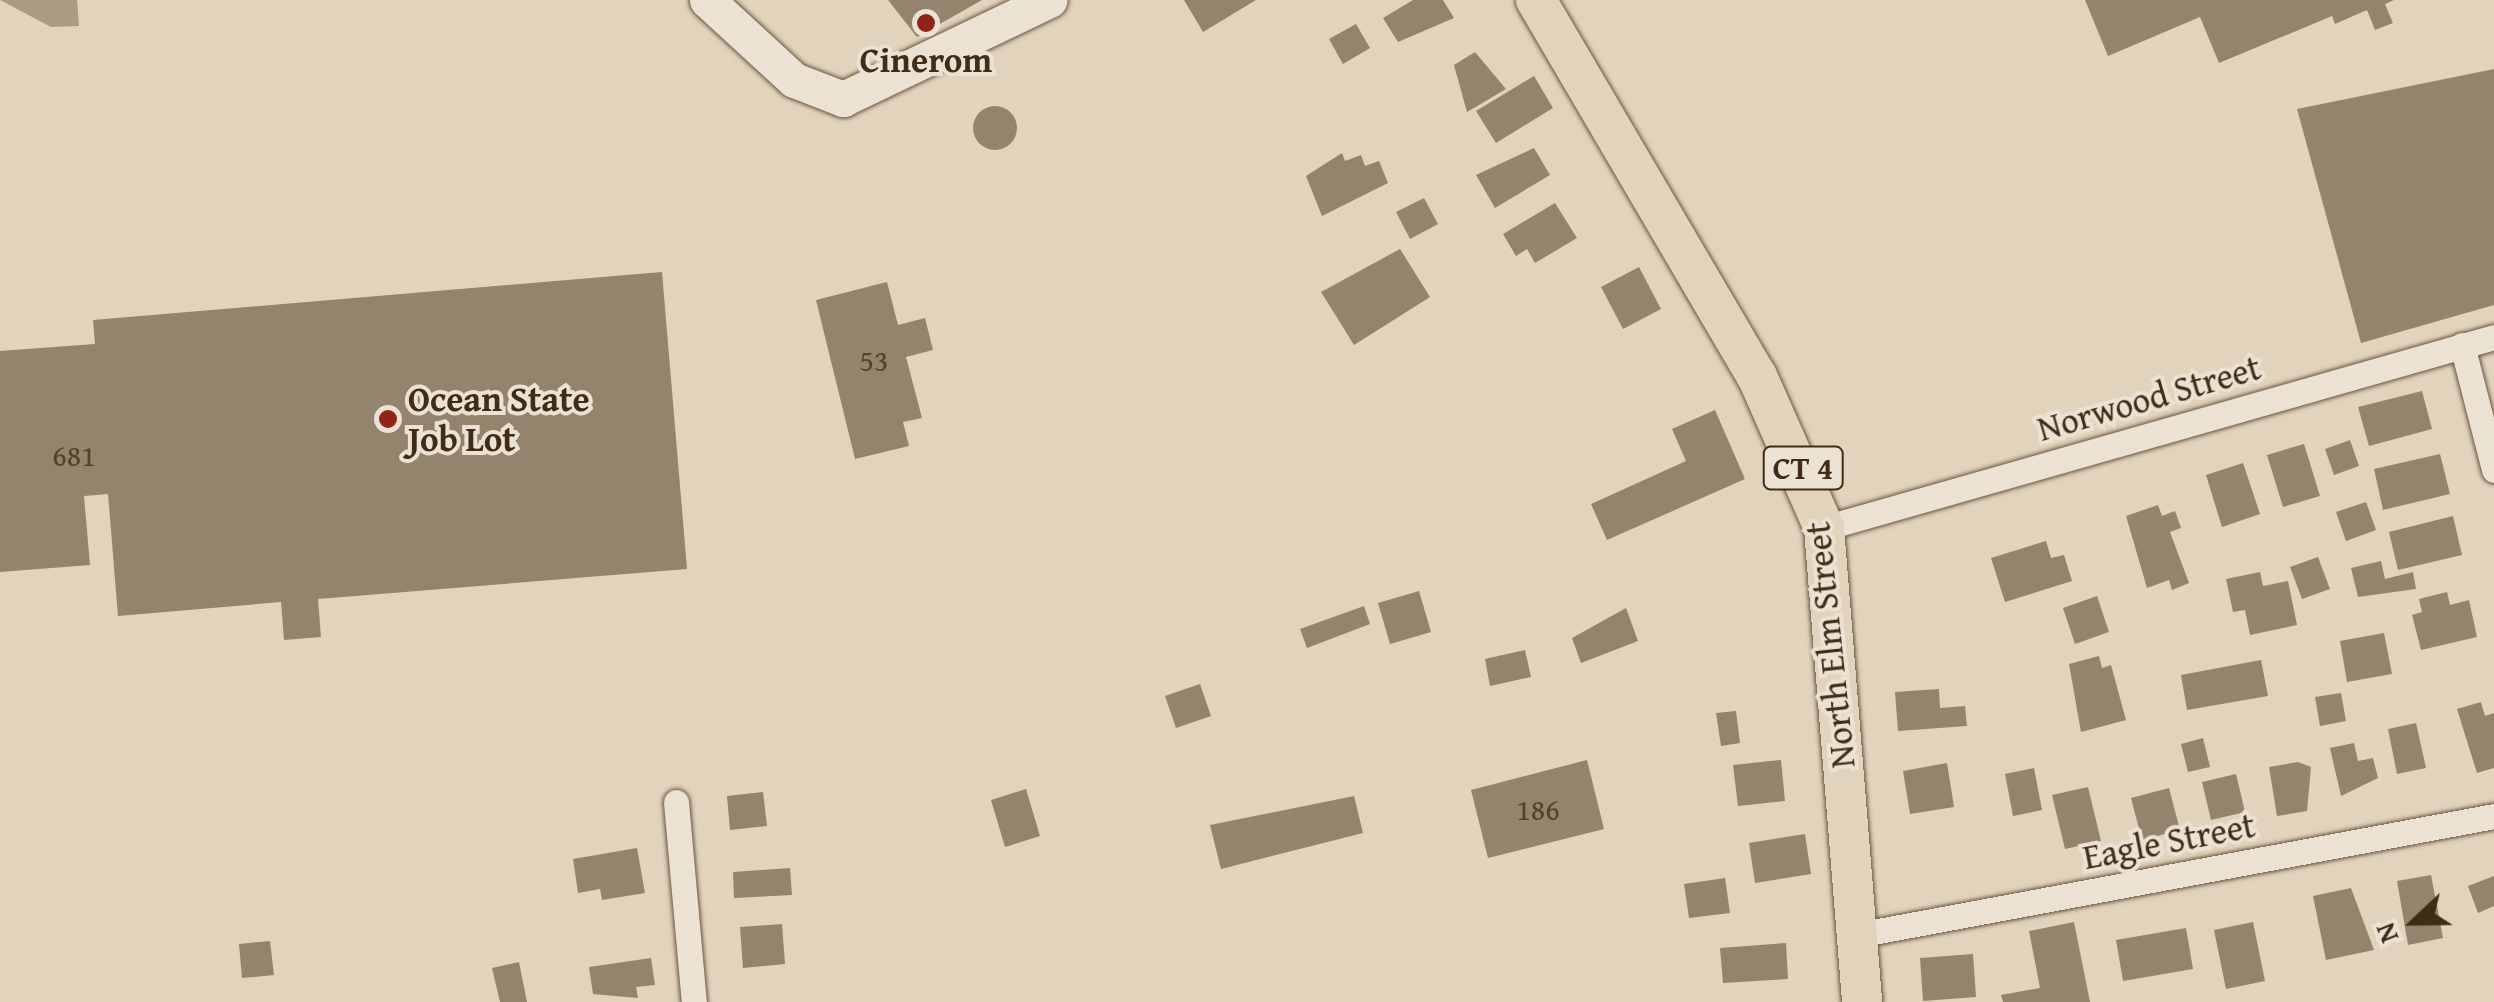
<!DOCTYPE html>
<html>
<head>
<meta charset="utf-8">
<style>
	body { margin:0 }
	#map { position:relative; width:2494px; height:1002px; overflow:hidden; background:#e2d3bc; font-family:"Gentium Book Plus",serif }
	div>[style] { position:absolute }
	.water>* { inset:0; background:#ab9b84 }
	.building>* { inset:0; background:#94836d }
	.round { border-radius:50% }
	.roads { filter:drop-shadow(0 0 2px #685640) drop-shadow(0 0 2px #685640) }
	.minor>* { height:25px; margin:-12.5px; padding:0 12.5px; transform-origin:12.5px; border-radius:12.5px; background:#ece2d3 }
	.secondary>* { height:35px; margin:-17.5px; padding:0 17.5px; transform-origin:17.5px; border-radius:17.5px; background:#ece2d3 }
	.primary>* { height:40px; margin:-20px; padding:0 20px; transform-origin:20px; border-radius:20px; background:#e2d3bc }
	.dots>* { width:28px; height:28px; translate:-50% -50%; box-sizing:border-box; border:5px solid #ece2d3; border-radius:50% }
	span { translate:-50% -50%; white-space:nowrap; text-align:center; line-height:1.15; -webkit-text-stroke:8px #ece2d3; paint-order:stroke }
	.number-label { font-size:30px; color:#54422c }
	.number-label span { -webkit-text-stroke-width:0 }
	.shield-label span { padding:2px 8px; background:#ece2d3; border:2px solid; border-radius:8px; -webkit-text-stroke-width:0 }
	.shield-label { font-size:32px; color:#3f2d17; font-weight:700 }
	.poi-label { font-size:35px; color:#3f2d17; font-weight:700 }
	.left { translate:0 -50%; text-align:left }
	.street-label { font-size:35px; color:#3f2d17 }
	.north { position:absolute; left:2364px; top:872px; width:100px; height:100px; -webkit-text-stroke:8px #ece2d3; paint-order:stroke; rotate:248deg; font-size:28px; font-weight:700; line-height:40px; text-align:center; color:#3f2d17 }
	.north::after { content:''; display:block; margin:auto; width:35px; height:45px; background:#3f2d17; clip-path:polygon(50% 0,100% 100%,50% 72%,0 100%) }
</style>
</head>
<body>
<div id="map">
	<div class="water">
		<i style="clip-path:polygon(0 0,77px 0,79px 26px,51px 27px)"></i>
	</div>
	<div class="building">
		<i style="clip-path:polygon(888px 0,982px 0,917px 37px)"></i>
		<i style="clip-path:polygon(1184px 0,1256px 0,1203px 32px)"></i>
		<i style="clip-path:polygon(1413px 0,1443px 0,1454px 18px,1398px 42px,1383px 18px)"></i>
		<i style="clip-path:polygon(2085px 0,2394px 0,2385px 4px,2393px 23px,2375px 30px,2367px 10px,2335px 24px,2332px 16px,2219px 63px,2200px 17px,2108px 56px)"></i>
		<i style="clip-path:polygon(1356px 24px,1370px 48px,1343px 64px,1329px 39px)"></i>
		<i style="clip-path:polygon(1475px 52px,1506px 89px,1467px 112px,1454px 65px)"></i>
		<i style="clip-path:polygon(2494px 69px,2494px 305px,2361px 343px,2297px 109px)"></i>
		<i style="clip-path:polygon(1534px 76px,1553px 108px,1496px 143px,1476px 111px)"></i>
		<i class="round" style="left:973px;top:106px;width:44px;height:44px"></i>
		<i style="clip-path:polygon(1534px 148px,1550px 175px,1495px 208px,1476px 175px)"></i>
		<i style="clip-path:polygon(1342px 153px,1345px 161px,1361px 155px,1365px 166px,1379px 161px,1388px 183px,1322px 216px,1306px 176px)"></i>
		<i style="clip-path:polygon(1424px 198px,1438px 224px,1410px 239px,1396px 212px)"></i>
		<i style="clip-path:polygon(1555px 203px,1577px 238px,1535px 263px,1527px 249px,1516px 256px,1503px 234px)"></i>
		<i style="clip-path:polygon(1400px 249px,1430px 297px,1354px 345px,1321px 292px)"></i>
		<i style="clip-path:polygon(1639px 267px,1661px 309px,1623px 329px,1601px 287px)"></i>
		<i style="clip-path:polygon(662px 272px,687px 569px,318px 599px,321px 637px,284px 640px,281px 602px,118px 616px,108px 494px,84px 496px,90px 565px,0 572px,0 351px,95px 344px,93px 320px)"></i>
		<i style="clip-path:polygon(887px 282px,898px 325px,925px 318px,933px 350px,906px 357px,922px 418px,903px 422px,909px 446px,855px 459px,816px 300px)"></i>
		<i style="clip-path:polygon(2422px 391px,2432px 429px,2369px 446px,2358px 407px)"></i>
		<i style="clip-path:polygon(1715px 410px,1745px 479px,1607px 540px,1591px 504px,1686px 461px,1672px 429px)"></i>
		<i style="clip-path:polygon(2350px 440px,2359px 466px,2334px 475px,2325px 449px)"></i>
		<i style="clip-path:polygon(2304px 444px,2320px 496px,2283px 507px,2267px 455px)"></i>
		<i style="clip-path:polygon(2440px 454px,2450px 494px,2383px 510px,2374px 469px)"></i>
		<i style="clip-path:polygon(2243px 463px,2260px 514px,2222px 527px,2206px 475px)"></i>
		<i style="clip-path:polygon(2366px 502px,2376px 530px,2346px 541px,2336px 512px)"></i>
		<i style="clip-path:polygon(2158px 505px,2162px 516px,2175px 511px,2181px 528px,2170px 532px,2189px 583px,2172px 590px,2169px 580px,2147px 588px,2126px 516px)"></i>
		<i style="clip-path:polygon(2453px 516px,2462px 555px,2398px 570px,2389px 532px)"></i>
		<i style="clip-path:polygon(2046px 541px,2051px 558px,2064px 555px,2072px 581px,2005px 602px,1991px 558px)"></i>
		<i style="clip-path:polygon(2318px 557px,2330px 589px,2302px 599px,2290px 567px)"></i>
		<i style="clip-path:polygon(2381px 561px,2385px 579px,2413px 572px,2416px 589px,2358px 597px,2351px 568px)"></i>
		<i style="clip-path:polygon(2260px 572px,2263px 586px,2288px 581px,2297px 625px,2250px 635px,2245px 610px,2233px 612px,2226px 579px)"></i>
		<i style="clip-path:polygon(1419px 591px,1431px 632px,1390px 644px,1378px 603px)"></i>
		<i style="clip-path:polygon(2447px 592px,2450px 605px,2469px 600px,2477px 637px,2421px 650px,2412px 615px,2422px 612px,2419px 599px)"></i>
		<i style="clip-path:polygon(2097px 596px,2109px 632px,2075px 644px,2063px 608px)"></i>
		<i style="clip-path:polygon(1364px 606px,1370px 624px,1307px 648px,1300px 629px)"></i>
		<i style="clip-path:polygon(1626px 608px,1638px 641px,1581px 663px,1572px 638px)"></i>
		<i style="clip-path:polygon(2384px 633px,2392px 674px,2347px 682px,2340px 641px)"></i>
		<i style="clip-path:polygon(1525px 650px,1531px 677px,1490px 686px,1485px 659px)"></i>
		<i style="clip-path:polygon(2099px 656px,2102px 668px,2111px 665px,2126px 720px,2081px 732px,2069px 664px)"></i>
		<i style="clip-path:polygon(2261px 660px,2268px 696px,2187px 710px,2181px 675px)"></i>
		<i style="clip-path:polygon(1200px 684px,1211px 716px,1176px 728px,1165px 696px)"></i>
		<i style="clip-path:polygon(1939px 689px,1940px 708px,1965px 706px,1967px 726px,1898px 731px,1895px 692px)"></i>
		<i style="clip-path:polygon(2341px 693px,2346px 721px,2320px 726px,2315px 697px)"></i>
		<i style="clip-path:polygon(2481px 702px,2485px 716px,2494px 713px,2494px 768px,2477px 773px,2457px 709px)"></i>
		<i style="clip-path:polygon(1736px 711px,1740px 743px,1721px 746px,1716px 713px)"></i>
		<i style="clip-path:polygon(2416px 723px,2426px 768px,2397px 774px,2388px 729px)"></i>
		<i style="clip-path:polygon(2203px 738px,2210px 767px,2188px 772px,2181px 744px)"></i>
		<i style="clip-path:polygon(2354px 743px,2358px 761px,2373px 758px,2378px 778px,2341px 796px,2330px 748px)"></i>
		<i style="clip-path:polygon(1587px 760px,1604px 829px,1488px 858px,1471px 790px)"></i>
		<i style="clip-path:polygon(1781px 760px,1785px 801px,1738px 806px,1733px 765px)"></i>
		<i style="clip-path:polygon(2298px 762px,2311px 767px,2307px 811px,2277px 816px,2269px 767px)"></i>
		<i style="clip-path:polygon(1947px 763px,1954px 807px,1910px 814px,1903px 771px)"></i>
		<i style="clip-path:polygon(2034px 768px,2042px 810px,2013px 816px,2005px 774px)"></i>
		<i style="clip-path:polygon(2236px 774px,2245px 812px,2211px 820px,2202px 782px)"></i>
		<i style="clip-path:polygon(2088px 787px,2101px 841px,2065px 849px,2052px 795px)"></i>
		<i style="clip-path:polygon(2169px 788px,2180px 830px,2142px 840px,2131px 798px)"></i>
		<i style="clip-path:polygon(1026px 789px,1040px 836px,1005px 847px,991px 800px)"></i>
		<i style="clip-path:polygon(763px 792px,767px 826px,730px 830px,727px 796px)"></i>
		<i style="clip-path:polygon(1354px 796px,1363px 833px,1221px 869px,1210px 825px)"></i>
		<i style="clip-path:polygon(1805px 834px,1811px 874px,1755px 883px,1749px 843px)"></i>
		<i style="clip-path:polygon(637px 848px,645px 893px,602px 900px,600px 889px,578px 893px,573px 859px)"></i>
		<i style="clip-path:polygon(790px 868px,792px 895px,734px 898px,733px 872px)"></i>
		<i style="clip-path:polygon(2431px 875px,2443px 938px,2408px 945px,2397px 881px)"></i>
		<i style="clip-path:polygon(2494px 876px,2494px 906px,2478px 913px,2468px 886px)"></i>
		<i style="clip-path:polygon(1725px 878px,1730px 913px,1689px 918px,1684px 884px)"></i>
		<i style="clip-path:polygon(2351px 888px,2374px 950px,2326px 960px,2313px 896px)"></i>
		<i style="clip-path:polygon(2074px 922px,2090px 1002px,2003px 1002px,2001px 995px,2040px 988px,2029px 931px)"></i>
		<i style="clip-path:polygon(2253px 922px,2265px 981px,2226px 989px,2214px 930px)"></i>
		<i style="clip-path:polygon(782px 924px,785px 964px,743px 968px,740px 927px)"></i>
		<i style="clip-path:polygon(2186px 928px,2193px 969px,2123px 981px,2116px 940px)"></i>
		<i style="clip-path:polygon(270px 941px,274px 975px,242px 978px,239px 944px)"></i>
		<i style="clip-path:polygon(1786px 943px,1788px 979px,1723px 983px,1720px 948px)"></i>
		<i style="clip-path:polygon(1973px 954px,1976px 997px,1923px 1001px,1920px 958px)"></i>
		<i style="clip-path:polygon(651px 958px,655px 985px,636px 987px,638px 998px,593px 994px,589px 967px)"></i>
		<i style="clip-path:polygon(519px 962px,527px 1002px,500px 1002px,492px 968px)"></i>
	</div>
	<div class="roads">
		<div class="minor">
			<i style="left:2462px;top:345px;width:129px;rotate:75.6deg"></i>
			<i style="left:1824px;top:528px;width:697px;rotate:-15.91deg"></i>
			<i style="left:676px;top:802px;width:201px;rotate:84.9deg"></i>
			<i style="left:1857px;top:935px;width:648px;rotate:-10.58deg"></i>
		</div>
		<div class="secondary">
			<i style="left:707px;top:0;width:118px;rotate:42.6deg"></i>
			<i style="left:794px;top:80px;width:53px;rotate:21.2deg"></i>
			<i style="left:843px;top:99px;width:229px;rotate:-25.6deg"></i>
		</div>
		<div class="primary">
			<i style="left:1536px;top:0;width:436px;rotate:59.6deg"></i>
			<i style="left:1757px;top:376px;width:166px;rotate:66.2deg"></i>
			<i style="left:1824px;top:528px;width:476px;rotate:85.4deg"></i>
		</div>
	</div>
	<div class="dots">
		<i style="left:926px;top:23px;background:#8f2418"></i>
		<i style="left:388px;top:419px;background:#8f2418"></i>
	</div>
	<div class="number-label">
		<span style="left:874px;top:360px">53</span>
		<span style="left:74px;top:455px">681</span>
		<span style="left:1538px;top:809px">186</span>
	</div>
	<div class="shield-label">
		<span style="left:1803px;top:468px">CT 4</span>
	</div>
	<div class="poi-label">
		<span style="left:926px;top:60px">Cinerom</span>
		<span class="left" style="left:408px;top:419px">Ocean State<br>Job Lot</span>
	</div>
	<div class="street-label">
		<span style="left:2149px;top:398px;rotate:-16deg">Norwood Street</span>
		<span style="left:1830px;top:645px;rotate:-96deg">North Elm Street</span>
		<span style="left:2169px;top:841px;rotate:-11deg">Eagle Street</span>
	</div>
	<div class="north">N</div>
</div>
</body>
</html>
